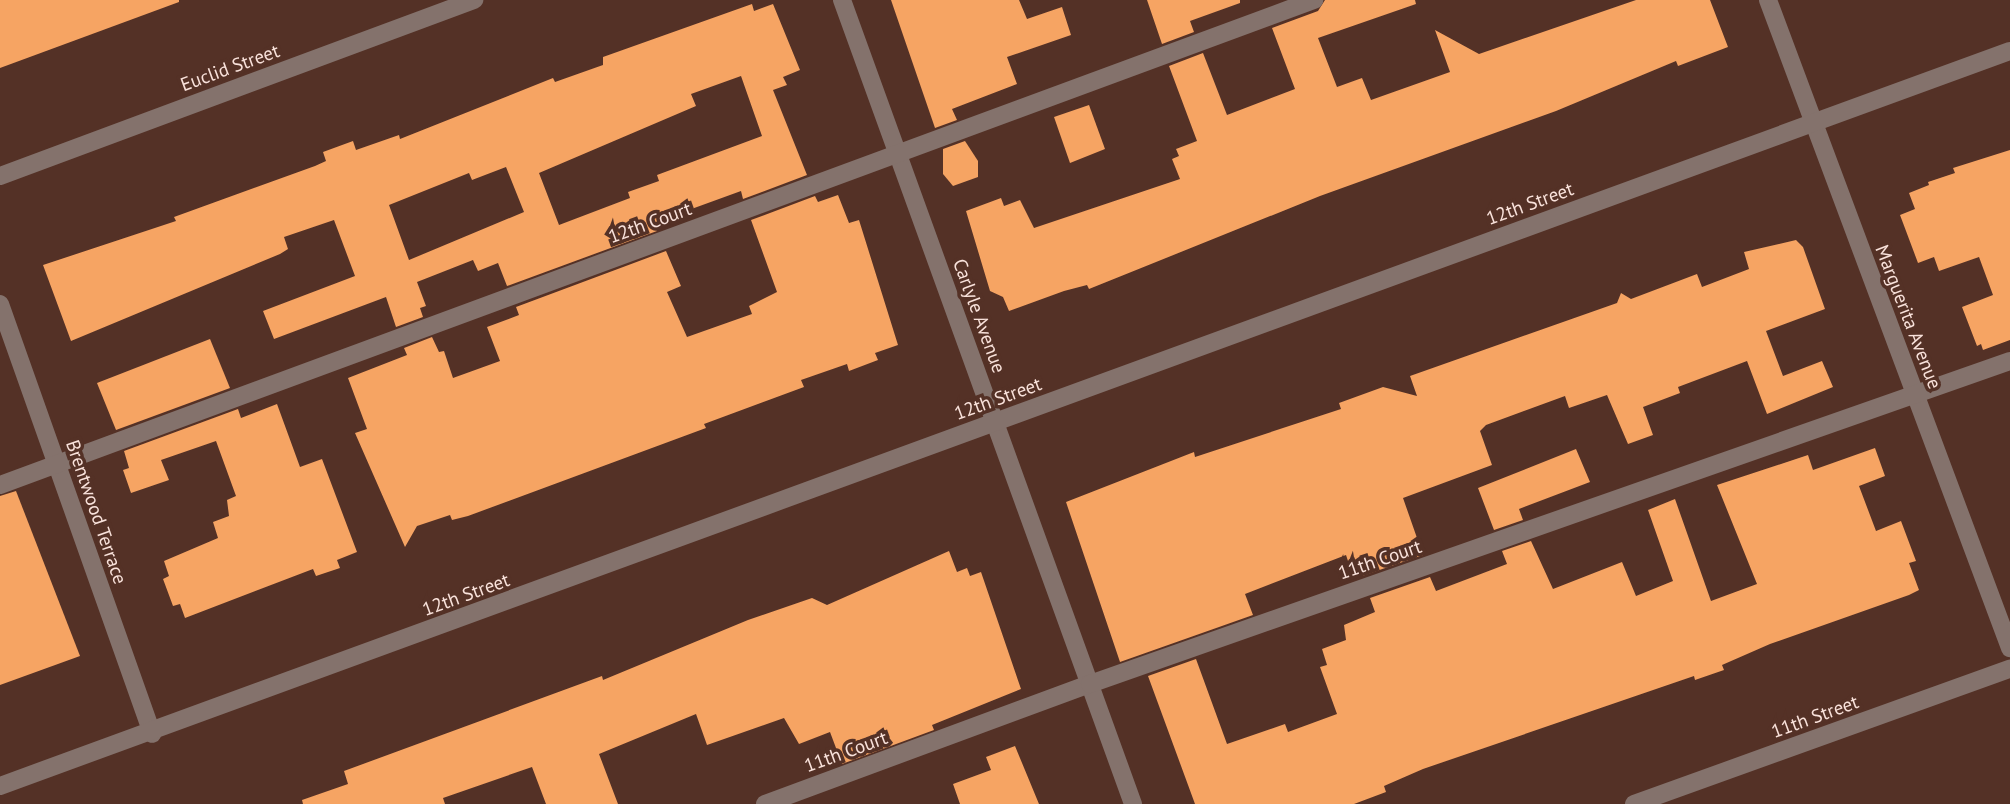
<!DOCTYPE html>
<html>
<head>
<meta charset="utf-8">
<style>
	body { margin:0 }
	#map { position:relative; width:2010px; height:804px; overflow:hidden; background:#543126; font-family:"PT Sans",sans-serif }
	div>[style] { position:absolute }
	.building>* { inset:0; background:#f6a463 }
	.minor>* { height:18px; margin:-9px; padding:0 9px; transform-origin:9px; border-radius:9px; background:#84726c }
	span { translate:-50% -50%; white-space:nowrap; text-align:center; line-height:1.15; -webkit-text-stroke:7px #543126; paint-order:stroke }
	.street-label { font-size:19px; color:#f9e2db }
</style>
</head>
<body>
<div id="map">
	<div class="building">
		<i style="clip-path:polygon(0 0,179px 0,179px 2px,0 68px)"></i>
		<i style="clip-path:polygon(891px 0,1019px 0,1027px 19px,1062px 7px,1071px 35px,1007px 57px,1017px 84px,952px 109px,957px 120px,935px 128px)"></i>
		<i style="clip-path:polygon(1147px 0,1240px 0,1240px 3px,1190px 21px,1194px 32px,1162px 44px)"></i>
		<i style="clip-path:polygon(1325px 0,1415px 0,1416px 4px,1318px 38px,1337px 87px,1362px 78px,1371px 100px,1450px 72px,1435px 30px,1479px 54px,1636px 0,1710px 0,1728px 47px,1678px 66px,1676px 61px,1556px 111px,1320px 196px,1089px 289px,1087px 285px,1064px 291px,1009px 311px,1003px 297px,990px 291px,966px 211px,1001px 198px,1004px 206px,1020px 200px,1034px 228px,1180px 179px,1172px 159px,1179px 156px,1176px 149px,1197px 141px,1169px 66px,1203px 53px,1227px 115px,1295px 89px,1272px 28px,1318px 11px)"></i>
		<i style="clip-path:polygon(evenodd,752px 4px,754px 11px,773px 4px,800px 70px,783px 77px,787px 85px,773px 90px,807px 175px,743px 199px,741px 191px,653px 223px,657px 231px,507px 286px,498px 263px,478px 271px,473px 260px,417px 282px,426px 306px,420px 308px,423px 317px,396px 327px,386px 297px,274px 339px,263px 311px,355px 276px,334px 220px,284px 237px,288px 249px,280px 254px,71px 341px,43px 265px,176px 221px,174px 217px,315px 166px,326px 161px,323px 152px,353px 141px,356px 150px,399px 135px,400px 139px,553px 78px,555px 82px,603px 65px,603px 57px,752px 4px,741px 76px,762px 136px,657px 175px,659px 181px,628px 192px,630px 198px,559px 225px,539px 173px,696px 106px,691px 94px,741px 76px,752px 4px,506px 167px,524px 212px,409px 260px,389px 205px,469px 173px,472px 180px,506px 167px)"></i>
		<i style="clip-path:polygon(1089px 105px,1105px 149px,1070px 163px,1054px 117px)"></i>
		<i style="clip-path:polygon(965px 141px,978px 161px,978px 177px,953px 186px,943px 174px,943px 149px)"></i>
		<i style="clip-path:polygon(2010px 150px,2010px 340px,1983px 350px,1981px 344px,1977px 346px,1962px 307px,1993px 295px,1979px 257px,1939px 271px,1934px 257px,1918px 263px,1900px 215px,1915px 209px,1909px 193px,1929px 185px,1928px 182px,1955px 173px,1953px 168px)"></i>
		<i style="clip-path:polygon(838px 195px,849px 223px,859px 220px,898px 345px,875px 353px,878px 360px,849px 371px,847px 364px,801px 380px,804px 387px,704px 424px,706px 428px,468px 516px,452px 520px,450px 515px,417px 526px,405px 547px,355px 433px,367px 429px,348px 378px,407px 355px,404px 348px,432px 337px,439px 352px,444px 351px,453px 378px,500px 361px,487px 327px,519px 315px,516px 307px,666px 251px,681px 286px,667px 292px,687px 337px,752px 314px,749px 306px,777px 292px,751px 220px,815px 196px,818px 202px)"></i>
		<i style="clip-path:polygon(1796px 240px,1803px 247px,1825px 309px,1766px 331px,1783px 376px,1822px 361px,1833px 387px,1767px 414px,1747px 361px,1678px 387px,1680px 393px,1643px 407px,1653px 435px,1628px 444px,1607px 395px,1569px 408px,1565px 396px,1486px 425px,1480px 431px,1492px 465px,1403px 498px,1423px 555px,1362px 576px,1358px 564px,1350px 567px,1346px 555px,1245px 594px,1253px 615px,1120px 662px,1066px 502px,1194px 452px,1195px 457px,1341px 409px,1339px 403px,1383px 387px,1417px 396px,1410px 376px,1617px 303px,1621px 293px,1631px 299px,1697px 274px,1702px 287px,1749px 269px,1744px 252px)"></i>
		<i style="clip-path:polygon(210px 339px,230px 388px,116px 430px,97px 383px)"></i>
		<i style="clip-path:polygon(277px 404px,300px 467px,322px 459px,357px 552px,337px 560px,340px 568px,316px 576px,313px 569px,185px 618px,180px 604px,173px 606px,163px 579px,169px 576px,164px 561px,218px 538px,213px 522px,229px 516px,227px 500px,236px 496px,216px 441px,161px 460px,169px 480px,131px 493px,123px 470px,129px 468px,124px 451px,238px 409px,241px 418px)"></i>
		<i style="clip-path:polygon(1875px 448px,1885px 476px,1859px 486px,1876px 531px,1901px 521px,1916px 561px,1909px 563px,1919px 590px,1909px 595px,1770px 644px,1722px 665px,1724px 670px,1695px 680px,1694px 676px,1423px 769px,1384px 786px,1386px 792px,1354px 804px,1195px 804px,1148px 676px,1196px 659px,1227px 744px,1285px 724px,1288px 732px,1337px 714px,1320px 667px,1327px 665px,1322px 649px,1346px 640px,1344px 625px,1375px 612px,1370px 598px,1430px 577px,1436px 591px,1507px 564px,1502px 551px,1531px 541px,1553px 589px,1622px 562px,1636px 596px,1673px 581px,1648px 510px,1675px 499px,1711px 601px,1757px 584px,1717px 485px,1808px 455px,1813px 470px)"></i>
		<i style="clip-path:polygon(1576px 449px,1590px 482px,1519px 509px,1523px 520px,1494px 530px,1478px 488px)"></i>
		<i style="clip-path:polygon(16px 491px,80px 656px,0 685px,0 496px)"></i>
		<i style="clip-path:polygon(949px 551px,957px 572px,967px 568px,970px 576px,981px 572px,1021px 689px,932px 725px,934px 730px,842px 764px,830px 732px,799px 744px,784px 718px,707px 745px,696px 714px,599px 754px,618px 804px,546px 804px,532px 767px,443px 798px,445px 804px,303px 804px,302px 800px,348px 784px,344px 771px,602px 676px,603px 680px,748px 620px,812px 598px,827px 605px)"></i>
		<i style="clip-path:polygon(1015px 746px,1039px 804px,960px 804px,953px 784px,991px 770px,986px 757px)"></i>
	</div>
	<div class="minor">
		<i style="left:842px;top:0;width:855px;rotate:70.1deg"></i>
		<i style="left:1768px;top:0;width:692px;rotate:69.52deg"></i>
		<i style="left:0;top:176px;width:506px;rotate:-20.37deg"></i>
		<i style="left:0;top:304px;width:456px;rotate:70.5deg"></i>
		<i style="left:0;top:485px;width:1401px;rotate:-20.26deg"></i>
		<i style="left:0;top:786px;width:2140px;rotate:-20.09deg"></i>
		<i style="left:765px;top:804px;width:346px;rotate:-20.3deg"></i>
		<i style="left:1090px;top:684px;width:975px;rotate:-19.35deg"></i>
		<i style="left:1634px;top:804px;width:400px;rotate:-19.8deg"></i>
	</div>
	<div class="street-label">
		<span style="left:230px;top:68px;rotate:-20deg">Euclid Street</span>
		<span style="left:1530px;top:204px;rotate:-20deg">12th Street</span>
		<span style="left:650px;top:223px;rotate:-20deg">12th Court</span>
		<span style="left:979px;top:316px;rotate:70deg">Carlyle Avenue</span>
		<span style="left:1908px;top:317px;rotate:69deg">Marguerita Avenue</span>
		<span style="left:998px;top:399px;rotate:-20deg">12th Street</span>
		<span style="left:96px;top:512px;rotate:71deg">Brentwood Terrace</span>
		<span style="left:1380px;top:560px;rotate:-19deg">11th Court</span>
		<span style="left:466px;top:595px;rotate:-20deg">12th Street</span>
		<span style="left:1815px;top:717px;rotate:-20deg">11th Street</span>
		<span style="left:846px;top:752px;rotate:-20deg">11th Court</span>
	</div>
</div>
</body>
</html>
